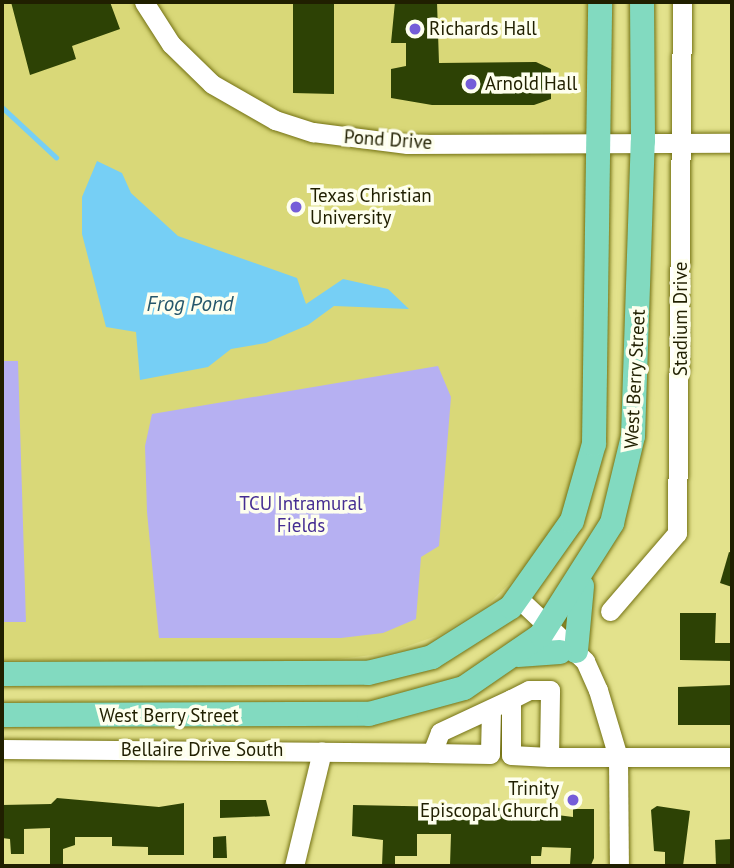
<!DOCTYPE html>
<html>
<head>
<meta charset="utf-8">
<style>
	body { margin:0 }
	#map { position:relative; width:734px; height:868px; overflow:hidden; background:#e3e28c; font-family:"PT Sans",sans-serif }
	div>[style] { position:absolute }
	.built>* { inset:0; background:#d9d878 }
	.green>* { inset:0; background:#b6b0f2 }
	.water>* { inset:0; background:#76cff5 }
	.stream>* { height:4.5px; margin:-2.25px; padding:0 2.25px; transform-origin:2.25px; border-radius:2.25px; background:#76cff5 }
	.building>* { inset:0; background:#2d4205 }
	.roads { filter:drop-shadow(0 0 2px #737113) drop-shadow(0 0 2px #737113) }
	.minor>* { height:19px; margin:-9.5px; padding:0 9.5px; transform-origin:9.5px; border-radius:9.5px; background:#fff }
	.major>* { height:24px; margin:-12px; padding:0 12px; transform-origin:12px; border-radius:12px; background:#82dac0 }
	.dots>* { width:19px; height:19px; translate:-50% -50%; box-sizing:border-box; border:4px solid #feffee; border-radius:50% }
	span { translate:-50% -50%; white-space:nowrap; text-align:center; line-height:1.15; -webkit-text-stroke:7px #feffee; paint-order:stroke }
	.poi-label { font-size:19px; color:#201f00 }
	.left { translate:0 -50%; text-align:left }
	.right { translate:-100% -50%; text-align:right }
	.street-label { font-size:19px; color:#201f00 }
	.park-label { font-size:19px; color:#452d92 }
	.water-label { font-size:21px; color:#26576b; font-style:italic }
	.frame { position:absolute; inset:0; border:4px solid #201f00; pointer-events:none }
</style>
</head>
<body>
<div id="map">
	<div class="built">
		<i style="clip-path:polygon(2px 2px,591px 2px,588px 412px,579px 466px,557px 525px,529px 565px,489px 603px,442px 634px,388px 653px,315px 662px,2px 660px)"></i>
	</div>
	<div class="green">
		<i style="clip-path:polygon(2px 361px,18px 361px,26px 622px,2px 622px)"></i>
		<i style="clip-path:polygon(438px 366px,451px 397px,439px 546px,421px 557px,416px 619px,383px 633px,341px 638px,159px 638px,147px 512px,145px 446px,152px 414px)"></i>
	</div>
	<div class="water">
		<i style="clip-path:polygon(97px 161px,122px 173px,131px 193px,178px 236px,297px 278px,306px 304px,343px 279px,388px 289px,409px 309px,334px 306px,308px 325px,266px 343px,231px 349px,208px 367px,140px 380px,136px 332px,106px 327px,82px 234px,82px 197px)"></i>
	</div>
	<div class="stream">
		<i style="left:2px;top:107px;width:74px;rotate:42.8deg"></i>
	</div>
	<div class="building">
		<i style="clip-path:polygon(11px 2px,110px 2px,120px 29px,72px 46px,76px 59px,30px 75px)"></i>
		<i style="clip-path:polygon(293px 2px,334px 2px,334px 94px,293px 93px)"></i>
		<i style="clip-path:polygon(395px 2px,437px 2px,439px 63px,536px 62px,551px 69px,551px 99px,534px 105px,432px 105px,391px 98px,391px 69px,406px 66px,406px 43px,391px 43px)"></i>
		<i style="clip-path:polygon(729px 552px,732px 553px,732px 587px,720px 583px)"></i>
		<i style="clip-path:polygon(680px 613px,716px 613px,715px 643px,732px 643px,732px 661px,680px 660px)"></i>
		<i style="clip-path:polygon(732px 685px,732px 725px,678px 725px,678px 687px)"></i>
		<i style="clip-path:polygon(57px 798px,159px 807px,184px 803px,184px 855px,148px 855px,148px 847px,112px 846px,112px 837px,75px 837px,75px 845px,63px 849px,63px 866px,50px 866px,50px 828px,24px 829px,24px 854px,11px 854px,10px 839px,2px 838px,2px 805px,51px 804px)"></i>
		<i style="clip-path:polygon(220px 800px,266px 800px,270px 816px,220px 818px)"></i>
		<i style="clip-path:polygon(353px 805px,503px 808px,573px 817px,573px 809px,594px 809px,594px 858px,591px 865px,570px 865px,571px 848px,542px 847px,541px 856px,531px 856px,531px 866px,450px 865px,451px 834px,417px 834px,417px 856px,395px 856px,395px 866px,382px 866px,383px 840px,352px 836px)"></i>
		<i style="clip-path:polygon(657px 806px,690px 811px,683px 866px,665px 866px,665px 852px,654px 851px,651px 810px)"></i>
		<i style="clip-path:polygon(226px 836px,227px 858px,213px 858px,213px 837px)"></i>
		<i style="clip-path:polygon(732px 839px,732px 866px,716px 866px,715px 840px)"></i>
	</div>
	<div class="roads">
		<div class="minor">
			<i style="left:144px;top:2px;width:50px;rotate:57.3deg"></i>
			<i style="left:171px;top:44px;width:57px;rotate:44.3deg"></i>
			<i style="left:212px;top:84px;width:73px;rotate:29.7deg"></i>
			<i style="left:275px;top:120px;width:40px;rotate:18deg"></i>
			<i style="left:313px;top:132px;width:95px;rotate:7.3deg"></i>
			<i style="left:407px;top:144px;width:325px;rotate:-0.2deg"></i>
			<i style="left:518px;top:598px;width:92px;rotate:43.2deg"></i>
			<i style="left:585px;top:661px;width:32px;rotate:66deg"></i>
			<i style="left:598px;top:690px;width:70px;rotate:73.4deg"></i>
			<i style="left:618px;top:757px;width:109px;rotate:89.5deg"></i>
			<i style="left:610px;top:611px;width:103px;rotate:-49.3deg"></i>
			<i style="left:677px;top:533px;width:531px;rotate:-89.46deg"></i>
			<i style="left:491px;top:709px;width:45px;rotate:91.3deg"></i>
			<i style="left:490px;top:754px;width:58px;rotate:-179deg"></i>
			<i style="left:432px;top:753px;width:22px;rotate:-69deg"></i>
			<i style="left:440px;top:732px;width:78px;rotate:-24.9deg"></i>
			<i style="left:2px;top:749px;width:430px;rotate:0.5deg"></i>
			<i style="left:549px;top:757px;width:67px;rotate:-89.1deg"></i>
			<i style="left:550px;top:690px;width:21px;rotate:180deg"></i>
			<i style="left:529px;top:690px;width:20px;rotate:153deg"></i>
			<i style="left:511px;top:699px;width:56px;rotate:90deg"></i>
			<i style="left:511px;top:755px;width:38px;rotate:3deg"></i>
			<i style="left:549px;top:757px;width:183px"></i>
			<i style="left:294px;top:866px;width:118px;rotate:-76.3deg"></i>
		</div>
		<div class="major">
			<i style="left:576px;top:651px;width:65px;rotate:-84.7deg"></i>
			<i style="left:518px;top:655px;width:42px;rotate:-4.1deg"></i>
			<i style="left:2px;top:674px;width:366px;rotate:-0.2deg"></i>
			<i style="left:368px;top:673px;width:66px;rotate:-14deg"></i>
			<i style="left:432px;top:657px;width:93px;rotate:-32.3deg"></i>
			<i style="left:511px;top:607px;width:105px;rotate:-54.7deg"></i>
			<i style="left:572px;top:521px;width:80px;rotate:-74.1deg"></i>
			<i style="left:594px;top:444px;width:442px;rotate:-89.2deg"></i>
			<i style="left:2px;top:715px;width:367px;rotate:-0.2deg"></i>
			<i style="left:369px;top:714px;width:98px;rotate:-15.3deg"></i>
			<i style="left:464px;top:688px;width:93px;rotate:-34.5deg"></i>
			<i style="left:541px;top:635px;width:133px;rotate:-57.6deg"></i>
			<i style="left:612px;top:523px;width:89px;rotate:-76.4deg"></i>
			<i style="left:633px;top:436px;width:295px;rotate:-88.1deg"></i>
			<i style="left:643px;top:141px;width:139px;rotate:-90.4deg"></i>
		</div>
	</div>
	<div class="dots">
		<i style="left:415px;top:29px;background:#755dd8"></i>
		<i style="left:471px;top:84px;background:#755dd8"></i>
		<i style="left:296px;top:207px;background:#755dd8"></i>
		<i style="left:573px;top:800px;background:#755dd8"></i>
	</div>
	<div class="poi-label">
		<span class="left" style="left:429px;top:29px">Richards Hall</span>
		<span class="left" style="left:485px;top:84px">Arnold Hall</span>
		<span class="left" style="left:310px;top:207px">Texas Christian<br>University</span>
		<span class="right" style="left:559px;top:800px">Trinity<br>Episcopal Church</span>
	</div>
	<div class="street-label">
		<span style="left:388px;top:140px;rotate:4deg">Pond Drive</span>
		<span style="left:681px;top:319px;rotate:-90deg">Stadium Drive</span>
		<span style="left:635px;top:379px;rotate:-87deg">West Berry Street</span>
		<span style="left:169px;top:716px">West Berry Street</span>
		<span style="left:202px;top:750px">Bellaire Drive South</span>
	</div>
	<div class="park-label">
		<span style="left:301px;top:515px">TCU Intramural<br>Fields</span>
	</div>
	<div class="water-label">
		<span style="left:190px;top:304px">Frog Pond</span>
	</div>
	<div class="frame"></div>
</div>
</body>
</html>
